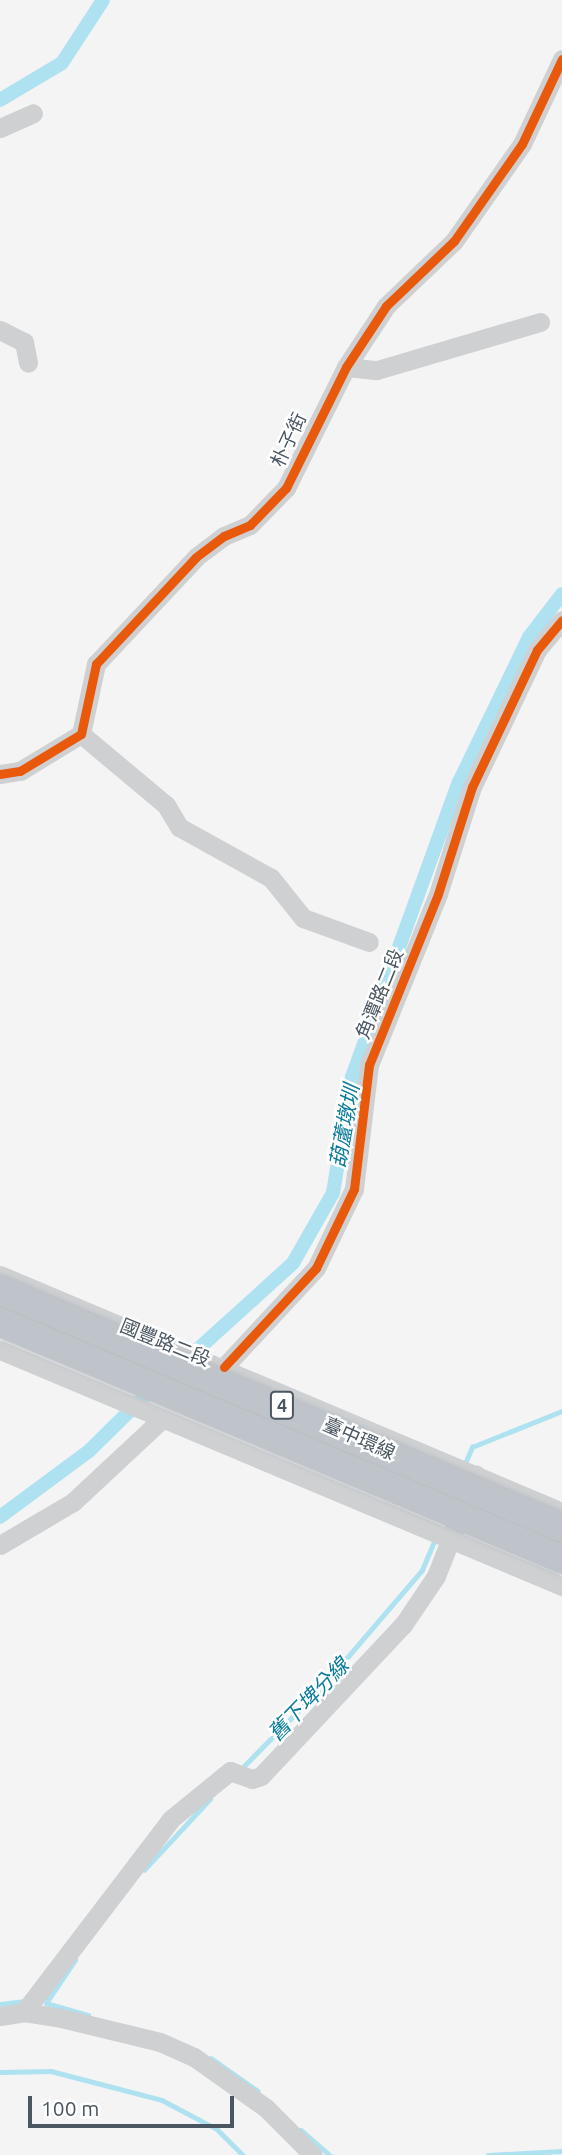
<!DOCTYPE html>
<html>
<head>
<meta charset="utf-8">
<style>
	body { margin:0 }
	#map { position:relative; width:562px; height:2155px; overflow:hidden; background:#f4f4f4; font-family:Ubuntu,"Noto Sans TC",sans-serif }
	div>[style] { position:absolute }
	.stream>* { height:4.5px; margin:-2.25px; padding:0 2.25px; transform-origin:2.25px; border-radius:2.25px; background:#aee2f0 }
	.canal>* { height:14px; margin:-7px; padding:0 7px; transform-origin:7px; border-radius:7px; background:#aee2f0 }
	.minor>* { height:19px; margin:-9.5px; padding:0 9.5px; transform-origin:9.5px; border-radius:9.5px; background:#ced0d2 }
	.bridges { filter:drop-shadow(0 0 2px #b9bec3) drop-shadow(0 0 2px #b9bec3) }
	.highway-bridge>* { height:28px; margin:-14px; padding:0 14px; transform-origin:14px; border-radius:14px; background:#bec4c9 }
	.cycleway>* { height:9px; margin:-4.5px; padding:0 4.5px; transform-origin:4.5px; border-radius:4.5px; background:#e8590c }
	span { translate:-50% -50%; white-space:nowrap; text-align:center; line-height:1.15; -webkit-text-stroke:5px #fff; paint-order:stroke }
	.shield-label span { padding:2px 5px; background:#fff; border:2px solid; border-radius:5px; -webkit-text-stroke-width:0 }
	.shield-label { font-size:18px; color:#4a5661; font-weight:700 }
	.street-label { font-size:19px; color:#4a5661 }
	.water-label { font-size:21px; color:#0c7c9b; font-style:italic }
	.scale { position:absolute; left:28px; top:2096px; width:206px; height:32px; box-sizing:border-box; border:4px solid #4a5661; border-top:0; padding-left:9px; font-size:21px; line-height:24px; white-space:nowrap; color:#4a5661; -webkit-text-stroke:5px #fff; paint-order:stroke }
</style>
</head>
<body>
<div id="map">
	<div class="stream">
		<i style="left:464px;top:1466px;width:21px;rotate:-67deg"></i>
		<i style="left:472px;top:1447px;width:97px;rotate:-21.8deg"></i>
		<i style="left:241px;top:1769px;width:114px;rotate:-45.4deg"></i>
		<i style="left:321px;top:1688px;width:155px;rotate:-49.4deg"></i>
		<i style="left:422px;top:1570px;width:34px;rotate:-67deg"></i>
		<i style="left:144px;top:1870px;width:97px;rotate:-47.1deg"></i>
		<i style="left:46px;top:2003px;width:52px;rotate:-56deg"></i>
		<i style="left:46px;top:2003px;width:44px;rotate:15.9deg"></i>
		<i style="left:0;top:2004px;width:23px;rotate:-7deg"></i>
		<i style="left:211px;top:2058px;width:57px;rotate:35.1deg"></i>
		<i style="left:0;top:2072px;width:51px;rotate:-1.1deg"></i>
		<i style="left:51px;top:2071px;width:115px;rotate:14.6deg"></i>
		<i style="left:162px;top:2100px;width:62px;rotate:27.8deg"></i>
		<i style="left:217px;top:2129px;width:37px;rotate:45deg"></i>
		<i style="left:301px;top:2130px;width:38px;rotate:41deg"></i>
		<i style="left:488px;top:2155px;width:74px;rotate:-3.1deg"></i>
	</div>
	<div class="canal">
		<i style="left:0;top:100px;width:72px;rotate:-30.8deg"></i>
		<i style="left:62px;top:63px;width:75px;rotate:-56.9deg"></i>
		<i style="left:185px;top:1361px;width:146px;rotate:-42.2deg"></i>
		<i style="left:293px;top:1263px;width:81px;rotate:-60.3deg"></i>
		<i style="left:333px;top:1193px;width:118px;rotate:-80.7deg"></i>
		<i style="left:352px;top:1077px;width:314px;rotate:-70.1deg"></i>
		<i style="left:459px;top:782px;width:161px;rotate:-64.2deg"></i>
		<i style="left:529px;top:637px;width:54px;rotate:-52.5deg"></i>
		<i style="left:0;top:1517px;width:111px;rotate:-36.6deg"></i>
		<i style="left:89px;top:1451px;width:94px;rotate:-44.6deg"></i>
	</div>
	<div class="minor">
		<i style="left:0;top:128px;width:36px;rotate:-24deg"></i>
		<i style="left:0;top:330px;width:27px;rotate:27deg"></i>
		<i style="left:24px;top:342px;width:21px;rotate:79deg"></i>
		<i style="left:346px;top:367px;width:31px;rotate:6deg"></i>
		<i style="left:377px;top:370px;width:170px;rotate:-16.4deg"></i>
		<i style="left:81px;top:734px;width:111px;rotate:39.9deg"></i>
		<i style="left:166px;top:805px;width:26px;rotate:59deg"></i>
		<i style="left:179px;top:827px;width:105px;rotate:29deg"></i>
		<i style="left:271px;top:878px;width:51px;rotate:51.3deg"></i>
		<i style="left:303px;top:918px;width:70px;rotate:20deg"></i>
		<i style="left:0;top:774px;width:20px;rotate:-9deg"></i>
		<i style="left:20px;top:771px;width:71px;rotate:-31.2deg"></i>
		<i style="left:81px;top:734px;width:72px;rotate:-77.9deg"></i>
		<i style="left:96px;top:664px;width:146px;rotate:-46.9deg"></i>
		<i style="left:196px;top:557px;width:35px;rotate:-37deg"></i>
		<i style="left:224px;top:536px;width:28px;rotate:-23deg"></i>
		<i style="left:250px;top:525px;width:52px;rotate:-45.8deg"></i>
		<i style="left:286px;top:488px;width:135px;rotate:-63.6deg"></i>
		<i style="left:346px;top:367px;width:73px;rotate:-56.7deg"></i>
		<i style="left:386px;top:306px;width:94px;rotate:-43.7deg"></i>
		<i style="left:454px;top:241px;width:118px;rotate:-55deg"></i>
		<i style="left:522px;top:144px;width:94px;rotate:-64.8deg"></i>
		<i style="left:0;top:1275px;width:610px;rotate:22.87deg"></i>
		<i style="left:0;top:1350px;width:610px;rotate:22.78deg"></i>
		<i style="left:224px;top:1367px;width:135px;rotate:-47.1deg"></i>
		<i style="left:316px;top:1268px;width:88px;rotate:-64.3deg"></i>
		<i style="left:354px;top:1189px;width:125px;rotate:-83.1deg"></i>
		<i style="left:369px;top:1065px;width:184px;rotate:-68deg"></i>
		<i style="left:438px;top:894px;width:112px;rotate:-72.4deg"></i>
		<i style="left:472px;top:787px;width:152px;rotate:-64.6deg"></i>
		<i style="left:537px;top:650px;width:39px;rotate:-50deg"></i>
		<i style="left:0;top:1545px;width:85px;rotate:-30.5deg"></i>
		<i style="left:73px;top:1502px;width:122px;rotate:-43deg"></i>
		<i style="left:24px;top:2012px;width:243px;rotate:-52.7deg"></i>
		<i style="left:171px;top:1819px;width:76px;rotate:-39.1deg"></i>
		<i style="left:230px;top:1771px;width:23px;rotate:20deg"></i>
		<i style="left:252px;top:1779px;width:9px;rotate:-18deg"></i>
		<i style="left:261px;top:1776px;width:207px;rotate:-46.8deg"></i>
		<i style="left:403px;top:1625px;width:59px;rotate:-56deg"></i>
		<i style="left:436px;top:1576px;width:109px;rotate:-68.4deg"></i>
		<i style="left:0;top:2016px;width:24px;rotate:-9deg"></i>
		<i style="left:24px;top:2012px;width:37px;rotate:9deg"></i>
		<i style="left:61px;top:2018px;width:102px;rotate:13.6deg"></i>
		<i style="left:160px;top:2042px;width:37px;rotate:24deg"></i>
		<i style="left:194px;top:2057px;width:88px;rotate:35.3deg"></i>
		<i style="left:266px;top:2108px;width:66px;rotate:45deg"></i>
	</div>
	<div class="bridges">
		<div class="highway-bridge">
			<i style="left:0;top:1290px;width:610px;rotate:22.95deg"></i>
			<i style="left:0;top:1322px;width:610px;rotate:22.87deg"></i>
		</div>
	</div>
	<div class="cycleway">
		<i style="left:0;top:774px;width:20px;rotate:-9deg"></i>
		<i style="left:20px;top:771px;width:71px;rotate:-31.2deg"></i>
		<i style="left:81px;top:734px;width:72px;rotate:-77.9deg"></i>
		<i style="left:96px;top:664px;width:146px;rotate:-46.9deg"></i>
		<i style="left:196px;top:557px;width:35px;rotate:-37deg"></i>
		<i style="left:224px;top:536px;width:28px;rotate:-23deg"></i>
		<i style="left:250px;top:525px;width:52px;rotate:-45.8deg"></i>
		<i style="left:286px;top:488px;width:135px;rotate:-63.6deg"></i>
		<i style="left:346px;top:367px;width:73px;rotate:-56.7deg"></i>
		<i style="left:386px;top:306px;width:94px;rotate:-43.7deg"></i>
		<i style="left:454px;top:241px;width:118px;rotate:-55deg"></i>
		<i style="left:522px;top:144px;width:94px;rotate:-64.8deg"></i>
		<i style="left:224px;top:1367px;width:135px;rotate:-47.1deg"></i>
		<i style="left:316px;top:1268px;width:88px;rotate:-64.3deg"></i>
		<i style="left:354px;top:1189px;width:125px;rotate:-83.1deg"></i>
		<i style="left:369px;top:1065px;width:184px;rotate:-68deg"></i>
		<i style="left:438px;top:894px;width:112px;rotate:-72.4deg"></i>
		<i style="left:472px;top:787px;width:152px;rotate:-64.6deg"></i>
		<i style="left:537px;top:650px;width:39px;rotate:-50deg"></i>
	</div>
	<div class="shield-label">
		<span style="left:282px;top:1405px">4</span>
	</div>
	<div class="street-label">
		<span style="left:289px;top:440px;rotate:-65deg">朴子街</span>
		<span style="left:380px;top:994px;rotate:-68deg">角潭路二段</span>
		<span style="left:165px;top:1343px;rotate:22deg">國豐路二段</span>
		<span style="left:359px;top:1439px;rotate:24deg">臺中環線</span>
	</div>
	<div class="water-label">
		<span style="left:344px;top:1126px;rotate:-80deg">葫蘆墩圳</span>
		<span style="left:308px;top:1699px;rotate:-46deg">舊下埤分線</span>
	</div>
	<div class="scale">100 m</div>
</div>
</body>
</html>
